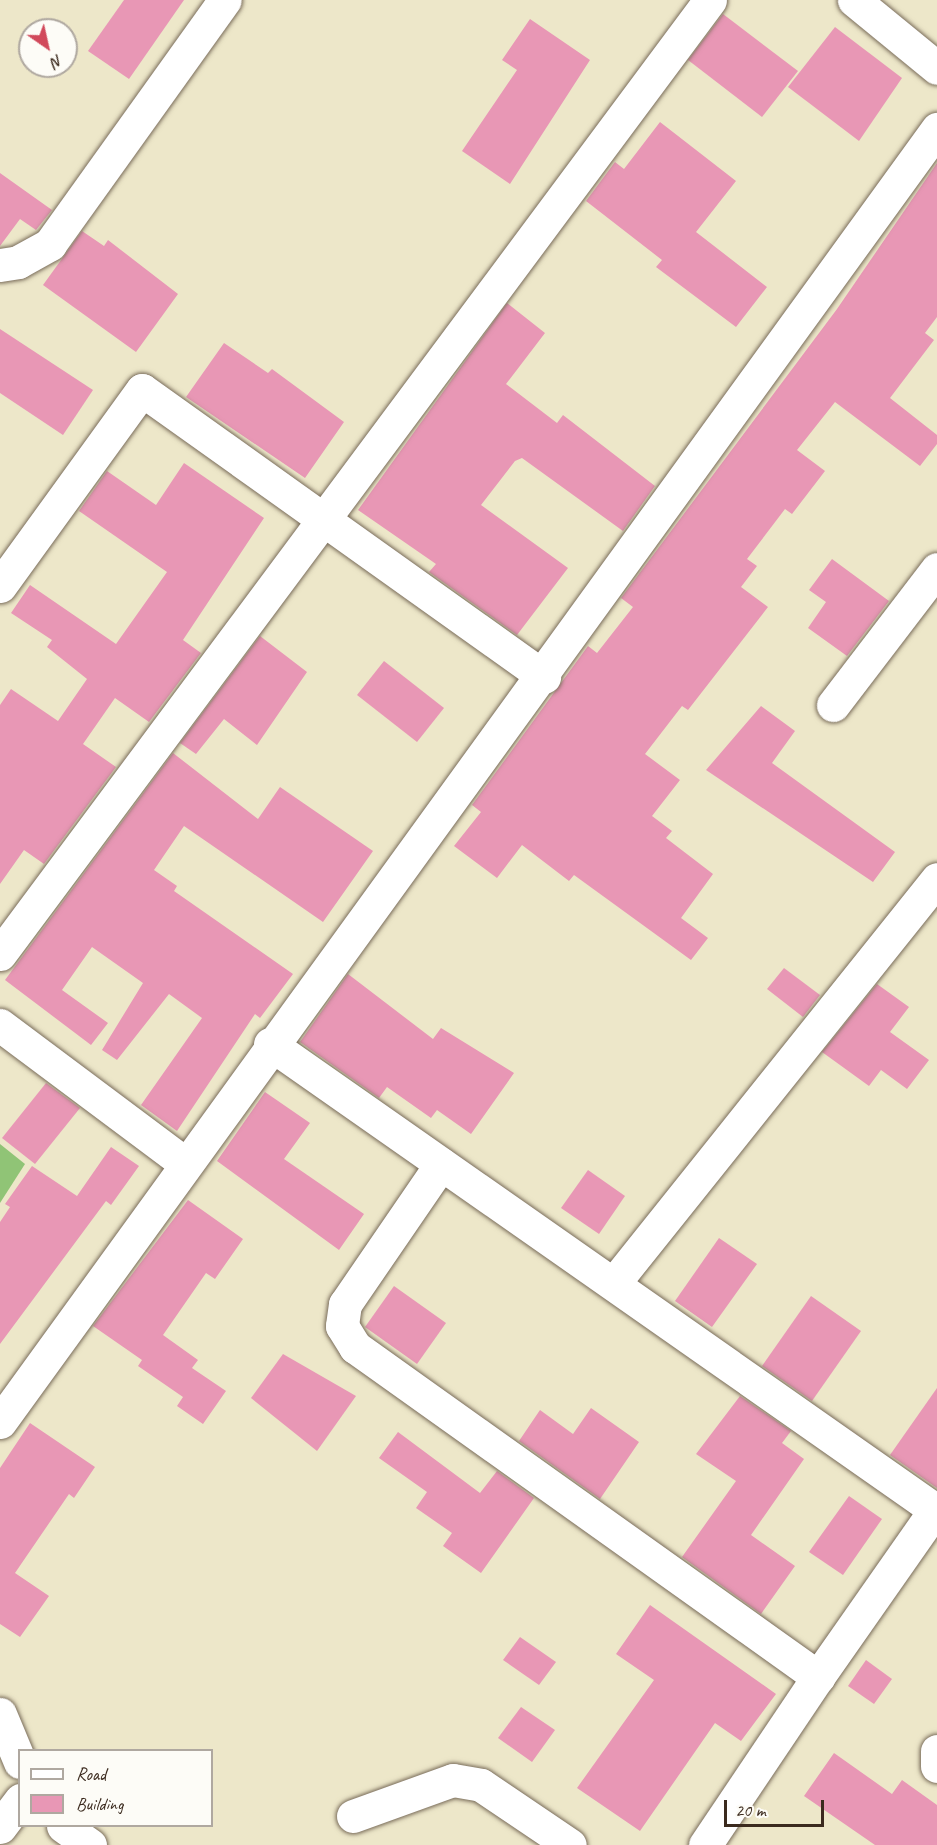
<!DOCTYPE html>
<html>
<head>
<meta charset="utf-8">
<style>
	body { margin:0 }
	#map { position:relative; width:937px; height:1845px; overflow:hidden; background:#ede7c9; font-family:Caveat,sans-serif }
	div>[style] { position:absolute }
	.green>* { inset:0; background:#90c476 }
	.building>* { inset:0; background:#e897b5 }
	.roads { filter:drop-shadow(0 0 2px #796c5a) drop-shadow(0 0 2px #796c5a) }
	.minor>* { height:33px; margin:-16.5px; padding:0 16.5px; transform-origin:16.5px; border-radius:16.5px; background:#fff }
	.tertiary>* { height:33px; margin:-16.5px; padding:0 16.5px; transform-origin:16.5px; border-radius:16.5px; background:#fff }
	span { translate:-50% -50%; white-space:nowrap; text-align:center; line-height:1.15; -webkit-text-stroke:5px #fdfcf7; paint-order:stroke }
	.legend { position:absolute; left:18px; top:1749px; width:195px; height:78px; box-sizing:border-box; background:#fdfcf7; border:2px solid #afa8a0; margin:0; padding:8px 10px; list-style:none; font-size:18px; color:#3b2a1e }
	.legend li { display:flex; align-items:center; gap:12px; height:30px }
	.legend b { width:30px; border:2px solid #afa8a0 }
	.north { position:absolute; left:18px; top:18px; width:60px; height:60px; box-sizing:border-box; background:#fdfcf7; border:2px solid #afa8a0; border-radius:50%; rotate:146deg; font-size:16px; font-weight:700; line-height:24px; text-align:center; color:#3b2a1e }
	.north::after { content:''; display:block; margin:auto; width:21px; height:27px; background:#d1495b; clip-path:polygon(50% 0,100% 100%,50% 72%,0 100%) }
	.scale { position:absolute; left:724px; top:1800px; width:100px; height:27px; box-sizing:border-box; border:3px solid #3b2a1e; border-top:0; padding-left:8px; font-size:18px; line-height:21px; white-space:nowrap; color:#3b2a1e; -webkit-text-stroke:4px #fdfcf7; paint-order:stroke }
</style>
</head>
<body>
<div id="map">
	<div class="green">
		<i style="clip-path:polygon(0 1144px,25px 1164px,0 1203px)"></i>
	</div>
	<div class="building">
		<i style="clip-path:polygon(124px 0,184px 0,129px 79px,88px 51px)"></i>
		<i style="clip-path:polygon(723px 14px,798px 71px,762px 117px,688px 60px)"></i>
		<i style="clip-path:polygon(530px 19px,590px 60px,510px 184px,462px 151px,517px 70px,502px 60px)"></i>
		<i style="clip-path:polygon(835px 27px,902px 78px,859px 141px,788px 87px)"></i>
		<i style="clip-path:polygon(660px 122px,736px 181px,696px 232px,767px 287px,736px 327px,656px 267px,662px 260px,586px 201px,615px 162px,624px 169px)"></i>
		<i style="clip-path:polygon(937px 163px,937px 317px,925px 333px,934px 340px,890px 398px,937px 435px,937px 444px,920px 466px,835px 402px,797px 450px,825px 471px,792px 514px,785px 509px,747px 559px,757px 566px,741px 587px,768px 607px,688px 710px,682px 706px,645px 754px,680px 780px,652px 816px,672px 831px,666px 838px,713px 874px,681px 918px,708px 938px,691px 960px,574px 875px,569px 881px,522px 845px,497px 878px,454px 846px,481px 812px,472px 805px,588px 646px,597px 653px,633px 607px,621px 598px,837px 309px)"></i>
		<i style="clip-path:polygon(0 173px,52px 210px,36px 230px,20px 219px,0 246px)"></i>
		<i style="clip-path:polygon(82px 231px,104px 246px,108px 240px,178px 294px,136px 352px,43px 285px)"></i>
		<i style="clip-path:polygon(507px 303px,545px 333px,506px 384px,557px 423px,563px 415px,655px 486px,623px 531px,522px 458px,515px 461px,481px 505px,568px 568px,517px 635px,429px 572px,436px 564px,358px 510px)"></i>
		<i style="clip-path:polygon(0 329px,93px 390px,63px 435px,0 393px)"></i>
		<i style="clip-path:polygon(224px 343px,268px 373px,272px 369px,344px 422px,305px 478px,186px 397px)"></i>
		<i style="clip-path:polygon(184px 463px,264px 518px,183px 640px,201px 653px,149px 722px,115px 698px,83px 744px,116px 767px,44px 864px,24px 850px,0 884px,0 705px,11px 689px,58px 721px,87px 679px,47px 647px,52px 640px,11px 613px,30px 585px,116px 644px,167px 572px,79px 511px,107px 471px,156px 505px)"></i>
		<i style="clip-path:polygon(832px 559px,889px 601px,847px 656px,808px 628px,826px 602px,809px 590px)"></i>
		<i style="clip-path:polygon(260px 636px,307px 672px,257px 745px,224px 719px,196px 754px,180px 743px)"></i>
		<i style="clip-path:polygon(384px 661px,444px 708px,417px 742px,357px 695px)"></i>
		<i style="clip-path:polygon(761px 706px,795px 731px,772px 763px,895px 852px,873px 882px,706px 770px)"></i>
		<i style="clip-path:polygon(173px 753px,258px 819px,280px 787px,373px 851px,323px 922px,184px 826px,154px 870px,177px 886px,174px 891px,293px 974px,260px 1018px,255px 1014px,177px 1131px,141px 1105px,202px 1018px,169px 994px,117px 1060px,102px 1050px,143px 983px,92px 947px,62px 990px,108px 1023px,91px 1045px,5px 980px)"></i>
		<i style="clip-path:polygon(784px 968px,820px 995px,803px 1017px,767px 989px)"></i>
		<i style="clip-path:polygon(348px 974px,433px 1039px,441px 1028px,514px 1073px,471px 1134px,437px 1110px,431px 1118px,387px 1087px,379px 1098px,300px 1042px)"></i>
		<i style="clip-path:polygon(877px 984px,909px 1007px,890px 1032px,929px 1060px,907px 1089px,881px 1070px,869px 1086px,822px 1052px)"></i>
		<i style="clip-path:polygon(46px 1083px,80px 1108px,35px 1164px,2px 1138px)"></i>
		<i style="clip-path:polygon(265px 1092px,310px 1123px,284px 1159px,364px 1214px,339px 1250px,217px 1161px)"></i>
		<i style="clip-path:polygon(111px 1147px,139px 1166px,111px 1205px,106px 1201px,0 1344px,0 1222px,10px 1207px,5px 1204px,32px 1166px,77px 1196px)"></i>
		<i style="clip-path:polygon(588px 1170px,625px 1196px,599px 1234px,561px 1208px)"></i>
		<i style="clip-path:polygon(188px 1200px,243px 1239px,215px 1279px,206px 1273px,163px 1335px,198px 1360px,192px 1368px,226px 1391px,203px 1424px,177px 1406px,183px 1397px,138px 1366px,142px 1360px,93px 1326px)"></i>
		<i style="clip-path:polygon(719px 1238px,757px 1264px,712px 1327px,675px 1301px)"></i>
		<i style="clip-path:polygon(394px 1286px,446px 1323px,417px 1364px,365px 1327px)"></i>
		<i style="clip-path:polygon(811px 1296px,861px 1331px,812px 1401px,762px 1366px)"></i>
		<i style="clip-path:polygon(283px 1354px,356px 1396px,317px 1451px,251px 1398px)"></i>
		<i style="clip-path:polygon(937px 1388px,937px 1488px,890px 1455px)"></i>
		<i style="clip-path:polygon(740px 1396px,791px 1431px,782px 1443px,804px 1459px,751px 1535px,795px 1566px,761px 1614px,682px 1557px,736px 1481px,696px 1454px)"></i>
		<i style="clip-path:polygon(591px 1408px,639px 1442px,600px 1499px,519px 1441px,540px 1410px,573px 1434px)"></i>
		<i style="clip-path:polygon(30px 1423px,95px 1467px,74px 1498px,69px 1494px,15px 1573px,49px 1596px,20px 1637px,0 1624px,0 1468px)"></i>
		<i style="clip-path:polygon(398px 1432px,480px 1493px,497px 1471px,534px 1498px,481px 1573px,443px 1546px,452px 1533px,416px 1508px,427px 1492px,379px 1458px)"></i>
		<i style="clip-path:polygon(849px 1496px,882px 1519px,843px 1575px,809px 1552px)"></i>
		<i style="clip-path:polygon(650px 1605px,776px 1694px,741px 1741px,715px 1723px,640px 1831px,577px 1788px,654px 1680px,616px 1654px)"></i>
		<i style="clip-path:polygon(520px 1637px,556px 1662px,539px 1685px,503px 1660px)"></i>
		<i style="clip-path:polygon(866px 1660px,892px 1679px,874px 1704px,848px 1686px)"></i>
		<i style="clip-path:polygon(521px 1707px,555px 1730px,532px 1762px,498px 1738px)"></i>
		<i style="clip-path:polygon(834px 1753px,892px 1794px,902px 1780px,937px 1805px,937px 1845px,875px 1845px,804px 1796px)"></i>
	</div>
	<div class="roads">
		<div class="minor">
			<i style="left:0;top:265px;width:18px;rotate:-9deg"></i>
			<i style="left:18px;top:262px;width:37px;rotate:-29deg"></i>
			<i style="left:50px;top:244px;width:300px;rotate:-54.4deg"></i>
			<i style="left:0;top:586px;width:242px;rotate:-54.1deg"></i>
			<i style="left:142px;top:390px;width:494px;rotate:35.5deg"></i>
			<i style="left:833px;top:705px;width:171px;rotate:-52.6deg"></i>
			<i style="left:0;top:954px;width:1189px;rotate:-53.34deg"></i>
			<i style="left:0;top:1025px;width:232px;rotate:36.8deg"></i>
			<i style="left:270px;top:1044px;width:814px;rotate:35deg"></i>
			<i style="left:441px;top:1164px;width:170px;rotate:124.4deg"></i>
			<i style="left:345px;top:1304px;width:22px;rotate:98deg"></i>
			<i style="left:342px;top:1326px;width:25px;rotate:58deg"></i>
			<i style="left:355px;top:1347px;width:569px;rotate:35.48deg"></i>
			<i style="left:818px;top:1677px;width:204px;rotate:-55deg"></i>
			<i style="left:614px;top:1283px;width:517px;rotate:-51.36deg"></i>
			<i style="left:0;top:1422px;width:1597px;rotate:-54.07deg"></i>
			<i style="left:0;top:1714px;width:52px;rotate:67.4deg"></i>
			<i style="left:937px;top:1751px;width:15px;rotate:90deg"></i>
			<i style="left:353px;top:1816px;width:106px;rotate:-19.8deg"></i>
			<i style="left:453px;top:1780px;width:28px;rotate:10deg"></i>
			<i style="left:481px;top:1785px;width:107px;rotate:34deg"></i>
			<i style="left:63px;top:1826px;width:33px;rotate:35deg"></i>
			<i style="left:0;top:1827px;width:34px;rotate:-53deg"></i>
			<i style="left:705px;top:1845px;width:202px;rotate:-56.1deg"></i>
		</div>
		<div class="tertiary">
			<i style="left:854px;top:0;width:107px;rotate:39.3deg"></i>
		</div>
	</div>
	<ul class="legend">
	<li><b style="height:8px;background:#fff"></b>Road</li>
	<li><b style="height:16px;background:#e897b5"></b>Building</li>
	</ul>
	<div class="north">N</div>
	<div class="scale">20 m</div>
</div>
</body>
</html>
